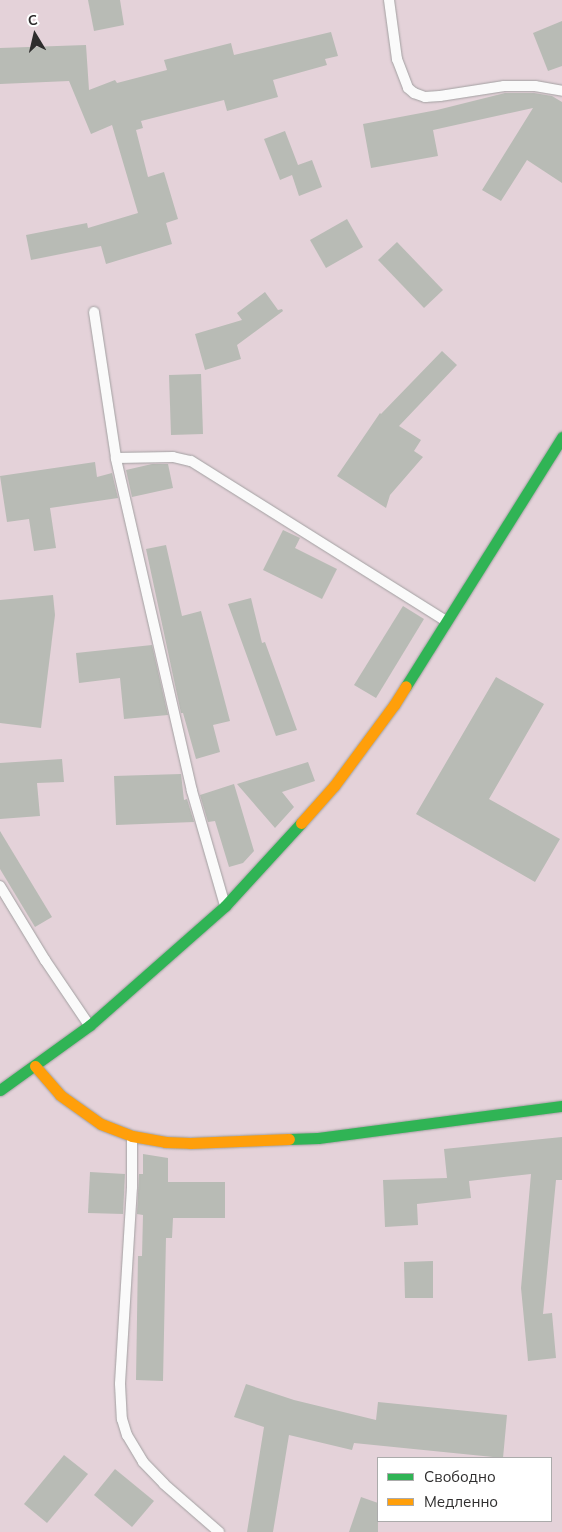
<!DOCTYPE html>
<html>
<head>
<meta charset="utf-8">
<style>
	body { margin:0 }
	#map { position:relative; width:562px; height:1532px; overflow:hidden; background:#e1dfe0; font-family:Mulish,sans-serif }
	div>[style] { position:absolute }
	.green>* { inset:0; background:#e4d2d9 }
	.building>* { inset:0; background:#b8bbb5 }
	.roads { filter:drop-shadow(0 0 1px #a2a0a1) drop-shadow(0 0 1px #a2a0a1) }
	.lane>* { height:10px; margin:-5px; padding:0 5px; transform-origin:5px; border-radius:5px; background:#fafafa }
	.fast>* { height:11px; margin:-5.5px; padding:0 5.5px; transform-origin:5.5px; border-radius:5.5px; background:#30b455 }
	.slow>* { height:11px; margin:-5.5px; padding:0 5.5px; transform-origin:5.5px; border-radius:5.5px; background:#ff9f0a }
	span { translate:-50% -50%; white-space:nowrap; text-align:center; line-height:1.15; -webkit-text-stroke:5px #fff; paint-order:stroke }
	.legend { position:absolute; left:377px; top:1457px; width:175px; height:65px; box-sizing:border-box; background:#fff; border:1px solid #ababab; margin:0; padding:6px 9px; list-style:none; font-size:15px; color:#2e2d2d }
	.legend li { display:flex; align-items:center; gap:10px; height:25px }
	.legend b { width:25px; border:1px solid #ababab }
	.north { position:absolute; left:10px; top:10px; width:50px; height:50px; -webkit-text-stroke:4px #fff; paint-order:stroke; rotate:351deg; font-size:14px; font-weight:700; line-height:20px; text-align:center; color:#2e2d2d }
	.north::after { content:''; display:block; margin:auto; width:18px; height:22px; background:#2e2d2d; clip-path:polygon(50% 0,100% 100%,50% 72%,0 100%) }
</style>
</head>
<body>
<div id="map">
	<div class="green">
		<i style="clip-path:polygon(evenodd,0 0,562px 0,562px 1532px,0 1532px,0 0,378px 1458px,551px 1458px,551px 1521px,378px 1521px,378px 1458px)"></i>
	</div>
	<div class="building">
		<i style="clip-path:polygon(88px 0,120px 0,124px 25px,94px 31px)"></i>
		<i style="clip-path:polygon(562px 21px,562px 66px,548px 71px,533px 33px)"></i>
		<i style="clip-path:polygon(331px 32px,338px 56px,325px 59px,327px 65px,273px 80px,278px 97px,227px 111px,224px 100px,141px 121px,143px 128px,136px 130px,148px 177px,164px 172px,178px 219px,166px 223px,172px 244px,106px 264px,101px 246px,31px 260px,26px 235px,87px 223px,88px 228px,138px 213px,112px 125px,91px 134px,69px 81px,0 84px,0 48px,86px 45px,89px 90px,115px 80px,117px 83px,167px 70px,164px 60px,231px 43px,234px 55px)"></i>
		<i style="clip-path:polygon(505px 93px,534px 93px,552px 96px,562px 102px,562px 183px,527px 160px,501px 201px,482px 190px,533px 108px,433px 130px,438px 156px,371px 168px,363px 124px,437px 110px)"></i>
		<i style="clip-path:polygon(285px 131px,298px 165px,312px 160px,322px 187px,299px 196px,292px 175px,280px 180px,264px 139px)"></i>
		<i style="clip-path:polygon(347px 219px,363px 247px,326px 268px,310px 240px)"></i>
		<i style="clip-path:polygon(397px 242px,443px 290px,424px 308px,378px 260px)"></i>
		<i style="clip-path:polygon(265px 292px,278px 310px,282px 309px,283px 311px,237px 345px,241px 359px,205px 370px,195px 334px,242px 320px,237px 313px)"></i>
		<i style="clip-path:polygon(442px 351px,457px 365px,399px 426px,421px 440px,414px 451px,423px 457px,390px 495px,386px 508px,337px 476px,380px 413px,381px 414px)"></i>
		<i style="clip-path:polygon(201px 374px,203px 434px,171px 435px,169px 375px)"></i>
		<i style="clip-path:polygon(95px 462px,97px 477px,112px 473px,118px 498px,50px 508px,56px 548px,34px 551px,29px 519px,7px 522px,0 476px)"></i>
		<i style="clip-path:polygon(152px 464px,168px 464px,173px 488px,132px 497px,126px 470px)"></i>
		<i style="clip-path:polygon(283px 530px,300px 538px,295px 548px,337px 569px,322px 599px,263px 570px)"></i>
		<i style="clip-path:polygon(166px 545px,182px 616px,201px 611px,230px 721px,213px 725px,220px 752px,196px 759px,183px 713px,181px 713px,146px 549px)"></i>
		<i style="clip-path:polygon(53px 595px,55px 615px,41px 728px,0 723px,0 600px)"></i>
		<i style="clip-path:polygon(251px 598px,262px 643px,265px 642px,297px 730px,276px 736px,228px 604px)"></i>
		<i style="clip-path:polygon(403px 606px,424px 619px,376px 698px,354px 685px)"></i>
		<i style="clip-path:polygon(152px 645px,168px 715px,124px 719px,120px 678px,79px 683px,76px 653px)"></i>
		<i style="clip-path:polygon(496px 677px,544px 704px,489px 799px,560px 839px,535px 882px,416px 814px)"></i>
		<i style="clip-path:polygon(62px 759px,64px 782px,37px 783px,40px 816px,0 819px,0 763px)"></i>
		<i style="clip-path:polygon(308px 762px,315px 781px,282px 792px,294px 807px,275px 828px,237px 784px)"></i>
		<i style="clip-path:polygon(181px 774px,184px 800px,187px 799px,194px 822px,116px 825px,114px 776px)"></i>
		<i style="clip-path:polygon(234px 784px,254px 851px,243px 863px,229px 867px,215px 821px,208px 822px,200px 795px)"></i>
		<i style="clip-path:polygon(0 831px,52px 917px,35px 927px,0 869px)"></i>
		<i style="clip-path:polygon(562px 1137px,562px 1180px,556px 1180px,543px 1314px,552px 1313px,556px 1358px,528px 1361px,521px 1288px,531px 1174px,469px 1181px,471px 1198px,417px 1204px,418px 1225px,385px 1227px,383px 1180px,447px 1178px,444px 1149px)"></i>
		<i style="clip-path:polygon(143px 1154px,168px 1158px,168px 1182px,225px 1182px,225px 1218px,173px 1218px,172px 1238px,166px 1238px,163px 1381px,136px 1380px,138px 1256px,142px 1256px,143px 1215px,137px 1214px,139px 1174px,143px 1174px)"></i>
		<i style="clip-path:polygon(90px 1172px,125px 1174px,123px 1214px,88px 1213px)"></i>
		<i style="clip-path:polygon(433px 1261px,433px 1298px,405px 1298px,404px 1262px)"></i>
		<i style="clip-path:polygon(246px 1384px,294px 1400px,376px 1420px,378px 1402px,507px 1415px,503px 1458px,354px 1443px,352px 1450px,289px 1435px,273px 1532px,247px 1532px,264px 1427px,234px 1417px)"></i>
		<i style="clip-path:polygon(64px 1455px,88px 1474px,47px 1523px,24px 1504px)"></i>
		<i style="clip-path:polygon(115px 1469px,154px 1501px,132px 1527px,94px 1495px)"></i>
		<i style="clip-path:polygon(361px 1497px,378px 1503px,378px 1532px,349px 1532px)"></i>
	</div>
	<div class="roads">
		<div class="lane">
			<i style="left:389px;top:0;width:60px;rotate:82.3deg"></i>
			<i style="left:397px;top:59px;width:31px;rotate:69deg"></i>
			<i style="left:408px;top:88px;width:8px;rotate:40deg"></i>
			<i style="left:414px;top:93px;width:12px;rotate:20deg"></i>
			<i style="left:425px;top:97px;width:15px;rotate:-4deg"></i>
			<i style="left:440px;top:96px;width:65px;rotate:-8.9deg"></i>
			<i style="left:504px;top:86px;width:31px"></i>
			<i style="left:535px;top:86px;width:27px;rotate:10deg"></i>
			<i style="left:94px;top:312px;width:148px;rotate:81.4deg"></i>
			<i style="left:0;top:886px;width:87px;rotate:58.7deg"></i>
			<i style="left:45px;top:960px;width:78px;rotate:55.9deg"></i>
			<i style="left:224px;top:902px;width:116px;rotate:-106.1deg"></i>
			<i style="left:192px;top:791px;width:342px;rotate:-102.9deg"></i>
			<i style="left:116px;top:458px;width:57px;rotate:-1deg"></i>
			<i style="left:173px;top:457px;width:18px;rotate:13deg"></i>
			<i style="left:191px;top:461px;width:297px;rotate:32.1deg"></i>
			<i style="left:132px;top:1137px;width:50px;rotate:90deg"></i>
			<i style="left:132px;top:1187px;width:197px;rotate:93.5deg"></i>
			<i style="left:120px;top:1384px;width:35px;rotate:87deg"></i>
			<i style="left:122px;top:1419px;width:17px;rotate:73deg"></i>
			<i style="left:127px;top:1435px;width:31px;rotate:59deg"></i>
			<i style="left:143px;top:1462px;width:30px;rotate:46deg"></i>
			<i style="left:164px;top:1484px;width:73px;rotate:41.1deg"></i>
		</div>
		<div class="fast">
			<i style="left:406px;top:686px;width:294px;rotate:-57.9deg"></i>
			<i style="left:0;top:1090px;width:111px;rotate:-35.8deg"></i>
			<i style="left:90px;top:1025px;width:180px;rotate:-41.4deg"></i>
			<i style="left:225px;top:906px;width:113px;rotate:-47.5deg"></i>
			<i style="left:289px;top:1139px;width:29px;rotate:-2deg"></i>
			<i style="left:318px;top:1138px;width:246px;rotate:-7.5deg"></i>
		</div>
		<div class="slow">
			<i style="left:301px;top:823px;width:50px;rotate:-48.3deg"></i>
			<i style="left:334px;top:786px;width:101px;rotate:-53.5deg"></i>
			<i style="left:394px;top:705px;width:22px;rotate:-58deg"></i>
			<i style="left:35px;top:1066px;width:38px;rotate:49deg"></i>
			<i style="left:60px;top:1095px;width:50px;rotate:35.3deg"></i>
			<i style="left:101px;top:1124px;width:33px;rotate:21deg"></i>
			<i style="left:132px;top:1136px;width:34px;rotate:10deg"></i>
			<i style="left:165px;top:1142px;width:25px;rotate:2deg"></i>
			<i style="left:190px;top:1143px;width:99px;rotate:-2.3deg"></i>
		</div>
	</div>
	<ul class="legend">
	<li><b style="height:6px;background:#30b455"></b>Свободно</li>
	<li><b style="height:6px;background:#ff9f0a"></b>Медленно</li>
	</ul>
	<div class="north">С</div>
</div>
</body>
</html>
